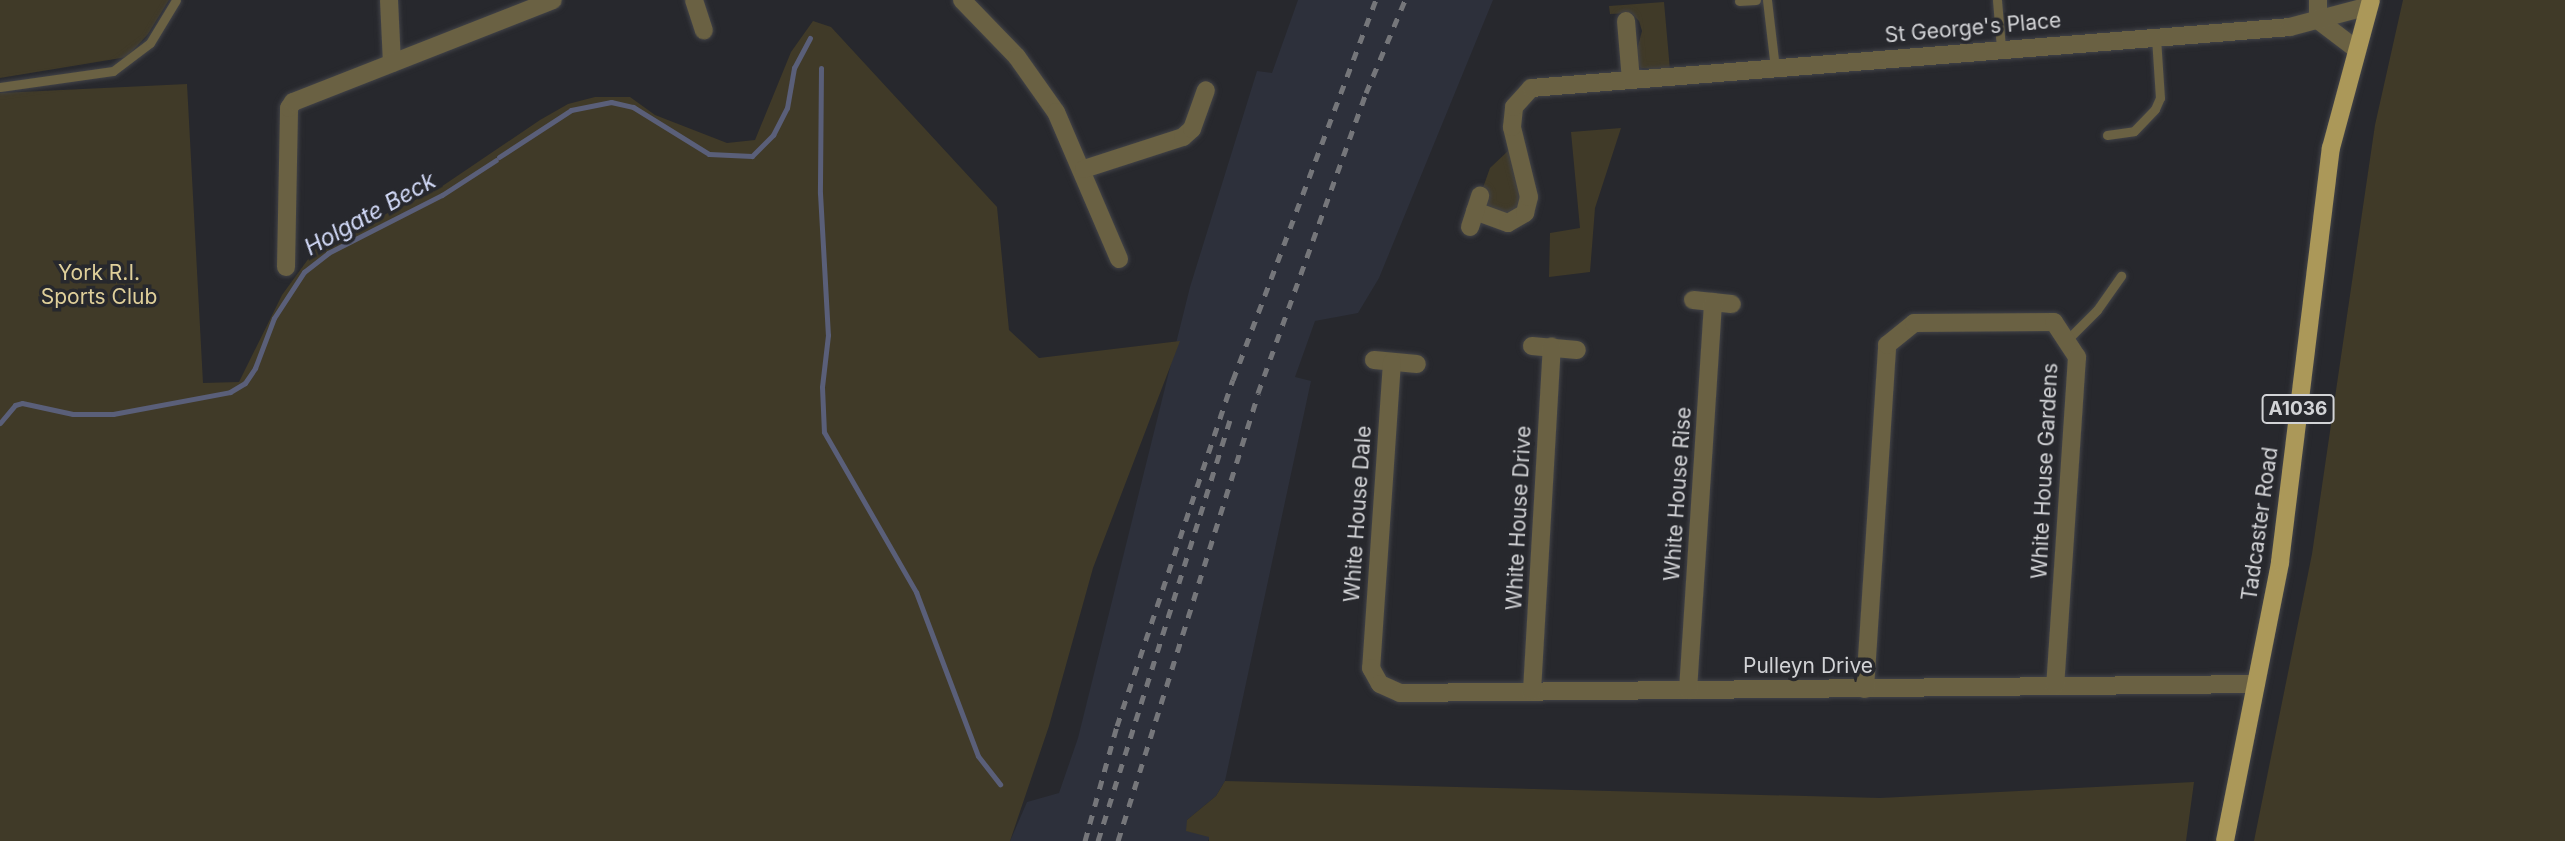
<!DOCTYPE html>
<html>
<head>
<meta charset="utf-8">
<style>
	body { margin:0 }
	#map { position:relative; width:2565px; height:841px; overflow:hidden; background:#27282d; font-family:Inter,sans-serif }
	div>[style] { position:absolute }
	.built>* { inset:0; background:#2d303b }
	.green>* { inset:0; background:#403a28 }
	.stream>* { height:5px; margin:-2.5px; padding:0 2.5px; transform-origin:2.5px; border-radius:2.5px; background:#5a5f79 }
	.roads { filter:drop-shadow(0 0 2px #424348) drop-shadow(0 0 2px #424348) }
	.lane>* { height:9px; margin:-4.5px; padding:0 4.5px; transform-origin:4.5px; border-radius:4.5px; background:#6a6143 }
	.street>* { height:18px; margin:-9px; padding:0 9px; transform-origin:9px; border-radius:9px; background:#6a6143 }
	.primary>* { height:18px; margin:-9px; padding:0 9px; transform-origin:9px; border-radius:9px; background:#ab9859 }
	.rail>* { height:5px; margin-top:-2.5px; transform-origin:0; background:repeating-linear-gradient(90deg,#75767a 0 9px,transparent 0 18px) }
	span { translate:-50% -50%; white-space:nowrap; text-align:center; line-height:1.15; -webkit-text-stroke:7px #27282d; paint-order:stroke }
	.shield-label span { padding:2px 5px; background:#27282d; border:2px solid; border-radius:5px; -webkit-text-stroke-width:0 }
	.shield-label { font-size:19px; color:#d2d3d6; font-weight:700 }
	.street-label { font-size:21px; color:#d2d3d6 }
	.park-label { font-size:21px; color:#dfcf9a }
	.water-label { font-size:23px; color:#d3dbf9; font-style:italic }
</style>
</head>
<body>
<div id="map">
	<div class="built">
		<i style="clip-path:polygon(1298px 0,1493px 0,1379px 278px,1358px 313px,1315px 321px,1295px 377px,1311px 381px,1225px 781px,1216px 796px,1187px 820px,1210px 837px,1208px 841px,1010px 841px,1027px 802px,1059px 793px,1078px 738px,1190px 287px,1257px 71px,1272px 73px)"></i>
	</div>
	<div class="green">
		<i style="clip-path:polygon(0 0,169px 0,148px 34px,127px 57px,0 78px)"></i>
		<i style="clip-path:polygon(2403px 0,2565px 0,2565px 841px,2254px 841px,2312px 554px,2375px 125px)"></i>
		<i style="clip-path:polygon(1664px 2px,1670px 70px,1641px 68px,1634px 61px,1642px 31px,1639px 21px,1631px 13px,1610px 14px,1609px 6px)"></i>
		<i style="clip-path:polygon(813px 21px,831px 27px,997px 207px,1009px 330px,1039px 358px,1180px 341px,1093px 568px,1049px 726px,1010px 841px,0 841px,0 93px,187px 84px,203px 383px,239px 382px,282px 295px,317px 247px,438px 189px,540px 120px,568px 104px,595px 97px,630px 97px,655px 115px,727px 143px,755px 140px,791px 52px)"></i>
		<i style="clip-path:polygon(1621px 128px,1595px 208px,1590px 272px,1549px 277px,1550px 233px,1580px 228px,1571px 132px)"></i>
		<i style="clip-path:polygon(1509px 150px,1523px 199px,1519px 208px,1506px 216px,1494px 212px,1480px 196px,1490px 168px)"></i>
		<i style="clip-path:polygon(1225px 781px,1880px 798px,2194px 782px,2186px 841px,1209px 841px,1209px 837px,1186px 831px,1187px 820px,1216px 796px)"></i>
	</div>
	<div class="stream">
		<i style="left:821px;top:68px;width:125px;rotate:90.5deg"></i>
		<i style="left:820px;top:193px;width:142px;rotate:86.8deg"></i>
		<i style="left:828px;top:335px;width:52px;rotate:96.6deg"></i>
		<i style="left:822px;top:387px;width:45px;rotate:87.5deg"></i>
		<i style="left:824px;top:432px;width:185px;rotate:60.1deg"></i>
		<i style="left:916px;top:592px;width:175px;rotate:69.3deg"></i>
		<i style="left:978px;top:756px;width:36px;rotate:52deg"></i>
		<i style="left:499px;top:157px;width:86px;rotate:-33.1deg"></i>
		<i style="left:571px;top:110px;width:41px;rotate:-11.3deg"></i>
		<i style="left:611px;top:102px;width:23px;rotate:13deg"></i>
		<i style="left:633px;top:107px;width:89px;rotate:31.7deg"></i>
		<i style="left:709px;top:154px;width:43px;rotate:2.7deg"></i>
		<i style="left:752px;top:156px;width:30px;rotate:-45deg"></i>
		<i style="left:773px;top:135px;width:30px;rotate:-63deg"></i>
		<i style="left:787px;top:108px;width:41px;rotate:-80.1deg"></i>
		<i style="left:794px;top:68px;width:34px;rotate:-62deg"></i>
		<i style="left:0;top:423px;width:23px;rotate:-50deg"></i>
		<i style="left:15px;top:405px;width:7px;rotate:-16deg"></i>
		<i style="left:22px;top:403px;width:52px;rotate:12.2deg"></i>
		<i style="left:73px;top:414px;width:40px"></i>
		<i style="left:113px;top:414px;width:119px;rotate:-10.6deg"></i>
		<i style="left:230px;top:392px;width:17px;rotate:-31deg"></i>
		<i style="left:245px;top:383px;width:18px;rotate:-56deg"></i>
		<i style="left:255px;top:368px;width:53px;rotate:-69.2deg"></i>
		<i style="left:274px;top:318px;width:55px;rotate:-56.9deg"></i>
		<i style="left:304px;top:272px;width:31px;rotate:-38deg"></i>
		<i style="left:328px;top:253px;width:128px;rotate:-27deg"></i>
		<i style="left:442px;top:195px;width:64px;rotate:-32.9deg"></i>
	</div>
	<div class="roads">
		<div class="lane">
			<i style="left:1767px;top:0;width:68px;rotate:83.3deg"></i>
			<i style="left:1997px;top:0;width:48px;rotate:85.2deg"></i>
			<i style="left:1739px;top:1px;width:17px;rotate:-3deg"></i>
			<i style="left:0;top:87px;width:114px;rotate:-8.1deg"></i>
			<i style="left:113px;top:71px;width:46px;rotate:-37.1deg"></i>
			<i style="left:150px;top:43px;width:50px;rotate:-58.8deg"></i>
			<i style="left:2107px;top:135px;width:27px;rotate:-8deg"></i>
			<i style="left:2134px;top:131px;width:30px;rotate:-46deg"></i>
			<i style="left:2155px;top:109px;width:12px;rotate:-66deg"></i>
			<i style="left:2160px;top:98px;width:61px;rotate:-93.8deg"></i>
			<i style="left:2068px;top:339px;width:41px;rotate:-45deg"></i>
			<i style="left:2097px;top:310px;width:42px;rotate:-54.8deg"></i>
		</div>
		<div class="street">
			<i style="left:389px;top:0;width:63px;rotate:87.3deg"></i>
			<i style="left:694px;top:0;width:32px;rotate:72deg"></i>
			<i style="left:962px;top:0;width:79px;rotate:46deg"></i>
			<i style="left:1017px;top:57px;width:67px;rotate:54.7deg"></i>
			<i style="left:1056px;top:112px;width:160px;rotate:66.8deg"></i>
			<i style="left:2318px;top:0;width:20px;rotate:90deg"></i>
			<i style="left:2318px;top:20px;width:48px;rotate:37.3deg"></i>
			<i style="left:1626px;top:21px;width:59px;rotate:85.2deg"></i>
			<i style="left:1084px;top:169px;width:104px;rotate:-17.9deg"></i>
			<i style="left:1183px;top:137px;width:12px;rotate:-42deg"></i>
			<i style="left:1192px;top:129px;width:41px;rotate:-70.3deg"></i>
			<i style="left:1475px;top:211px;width:35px;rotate:20deg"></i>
			<i style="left:1508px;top:223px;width:20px;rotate:-30deg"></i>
			<i style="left:1525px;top:213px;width:16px;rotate:-76deg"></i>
			<i style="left:1529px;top:197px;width:72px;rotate:-103.7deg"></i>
			<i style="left:1512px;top:127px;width:20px;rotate:-84deg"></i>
			<i style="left:1514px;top:107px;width:25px;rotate:-48deg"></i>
			<i style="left:1531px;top:88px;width:761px;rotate:-4.59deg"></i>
			<i style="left:2290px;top:27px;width:82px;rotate:-14.9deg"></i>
			<i style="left:1470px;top:227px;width:33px;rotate:-72deg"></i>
			<i style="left:286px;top:267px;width:159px;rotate:-88.9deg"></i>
			<i style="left:289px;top:108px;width:7px;rotate:-56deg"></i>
			<i style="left:293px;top:102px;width:279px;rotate:-21.4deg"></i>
			<i style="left:1693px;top:300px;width:39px;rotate:6deg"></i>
			<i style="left:1532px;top:346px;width:45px;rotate:5.1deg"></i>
			<i style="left:1374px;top:360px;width:43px;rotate:5.3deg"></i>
			<i style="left:1392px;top:362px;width:307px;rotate:93.9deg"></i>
			<i style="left:1371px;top:668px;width:18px;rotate:61deg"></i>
			<i style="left:1380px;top:684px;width:22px;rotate:24deg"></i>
			<i style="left:1400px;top:693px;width:856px;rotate:-0.6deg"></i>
			<i style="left:1865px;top:689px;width:345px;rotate:-86.3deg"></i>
			<i style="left:1887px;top:345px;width:35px;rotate:-39deg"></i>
			<i style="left:1914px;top:323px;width:140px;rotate:-0.4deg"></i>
			<i style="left:2054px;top:322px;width:42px;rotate:56.7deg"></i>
			<i style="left:2077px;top:357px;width:329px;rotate:93.8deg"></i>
			<i style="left:1688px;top:690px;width:389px;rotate:-86.3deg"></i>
			<i style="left:1532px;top:691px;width:345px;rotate:-86.7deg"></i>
		</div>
		<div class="primary">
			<i style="left:2225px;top:841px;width:284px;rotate:-78.8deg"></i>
			<i style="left:2280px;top:562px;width:417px;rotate:-83deg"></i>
			<i style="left:2331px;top:148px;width:153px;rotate:-74.9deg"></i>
		</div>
	</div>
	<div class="rail">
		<i style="left:1085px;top:841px;width:119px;rotate:-74.5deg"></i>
		<i style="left:1117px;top:726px;width:365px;rotate:-71.5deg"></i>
		<i style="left:1233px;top:380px;width:406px;rotate:-69.4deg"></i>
		<i style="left:1098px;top:841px;width:441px;rotate:-72.6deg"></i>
		<i style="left:1118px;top:841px;width:469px;rotate:-72.6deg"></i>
		<i style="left:1258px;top:393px;width:319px;rotate:-70.2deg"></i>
		<i style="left:1366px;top:93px;width:101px;rotate:-67.2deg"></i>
	</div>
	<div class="shield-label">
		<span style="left:2298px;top:409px">A1036</span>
	</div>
	<div class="street-label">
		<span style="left:1973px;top:28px;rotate:-5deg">St George's Place</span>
		<span style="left:2045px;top:471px;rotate:-87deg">White House Gardens</span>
		<span style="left:1678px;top:494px;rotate:-86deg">White House Rise</span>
		<span style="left:1358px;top:514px;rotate:-86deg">White House Dale</span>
		<span style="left:1519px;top:518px;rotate:-87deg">White House Drive</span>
		<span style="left:2260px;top:524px;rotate:-82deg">Tadcaster Road</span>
		<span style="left:1808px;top:666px">Pulleyn Drive</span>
	</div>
	<div class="park-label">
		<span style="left:99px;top:285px">York R.I.<br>Sports Club</span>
	</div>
	<div class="water-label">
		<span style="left:370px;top:214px;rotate:-29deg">Holgate Beck</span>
	</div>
</div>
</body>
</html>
